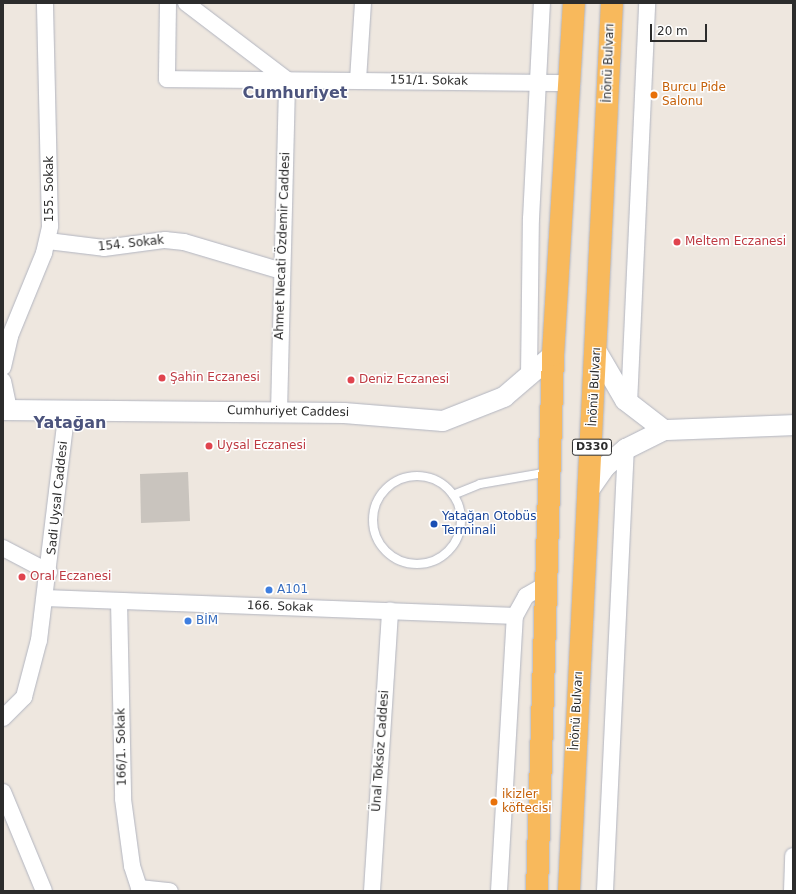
<!DOCTYPE html>
<html>
<head>
<meta charset="utf-8">
<style>
	body { margin:0 }
	#map { position:relative; width:796px; height:894px; overflow:hidden; background:#eee7df; font-family:"DejaVu Sans",sans-serif }
	div>[style] { position:absolute }
	.building>* { inset:0; background:#c9c4be }
	.roads { filter:drop-shadow(0 0 1px #b2b5c0) drop-shadow(0 0 1px #b2b5c0) }
	.service>* { height:8px; margin:-4px; padding:0 4px; transform-origin:4px; border-radius:4px; background:#fff }
	.service>.ring { margin:-4px; padding:0; box-sizing:content-box; background:none; border:8px solid #fff; border-radius:50% }
	.minor>* { height:16px; margin:-8px; padding:0 8px; transform-origin:8px; border-radius:8px; background:#fff }
	.tertiary>* { height:20px; margin:-10px; padding:0 10px; transform-origin:10px; border-radius:10px; background:#fff }
	.trunk>* { height:22px; margin:-11px; padding:0 11px; transform-origin:11px; border-radius:11px; background:#f8b95c }
	.dots>* { width:11px; height:11px; translate:-50% -50%; box-sizing:border-box; border:2px solid #fff; border-radius:50% }
	span { translate:-50% -50%; white-space:nowrap; text-align:center; line-height:1.15; -webkit-text-stroke:3px #fff; paint-order:stroke }
	.shield-label span { padding:1px 3px; background:#fff; border:1px solid; border-radius:3px; -webkit-text-stroke-width:0 }
	.shield-label { font-size:11px; color:#2c2c2c; font-weight:700 }
	.street-label { font-size:12px; color:#2c2c2c }
	.food-label { font-size:12px; color:#c56008 }
	.left { translate:0 -50%; text-align:left }
	.health-label { font-size:12px; color:#be3a42 }
	.transit-label { font-size:12px; color:#164399 }
	.shop-label { font-size:12px; color:#366cbe }
	.district-label { font-size:16px; color:#4c547d; font-weight:700 }
	.frame { position:absolute; inset:0; border:4px solid #2c2c2c; pointer-events:none }
	.scale { position:absolute; left:650px; top:24px; width:57px; height:18px; box-sizing:border-box; border:2px solid #2c2c2c; border-top:0; padding-left:5px; font-size:12px; line-height:14px; white-space:nowrap; color:#2c2c2c; -webkit-text-stroke:3px #fff; paint-order:stroke }
</style>
</head>
<body>
<div id="map">
	<div class="building">
		<i style="clip-path:polygon(188px 472px,190px 521px,141px 523px,140px 474px)"></i>
	</div>
	<div class="roads">
		<div class="service">
			<i class="ring" style="left:373px;top:476px;width:80px;height:80px"></i>
			<i style="left:453px;top:495px;width:29px;rotate:-22deg"></i>
			<i style="left:480px;top:484px;width:70px;rotate:-9.9deg"></i>
		</div>
		<div class="minor">
			<i style="left:168px;top:3px;width:76px;rotate:90.8deg"></i>
			<i style="left:167px;top:79px;width:403px;rotate:0.6deg"></i>
			<i style="left:186px;top:3px;width:127px;rotate:37.3deg"></i>
			<i style="left:358px;top:80px;width:77px;rotate:-86.3deg"></i>
			<i style="left:48px;top:241px;width:56px;rotate:7.1deg"></i>
			<i style="left:104px;top:248px;width:62px;rotate:-7.5deg"></i>
			<i style="left:165px;top:240px;width:19px;rotate:6deg"></i>
			<i style="left:184px;top:242px;width:102px;rotate:16.5deg"></i>
			<i style="left:3px;top:367px;width:32px;rotate:-77deg"></i>
			<i style="left:10px;top:336px;width:90px;rotate:-67.7deg"></i>
			<i style="left:44px;top:253px;width:28px;rotate:-77deg"></i>
			<i style="left:50px;top:226px;width:223px;rotate:-91.3deg"></i>
			<i style="left:529px;top:375px;width:156px;rotate:-89.3deg"></i>
			<i style="left:531px;top:219px;width:216px;rotate:-87.1deg"></i>
			<i style="left:3px;top:381px;width:30px;rotate:78deg"></i>
			<i style="left:629px;top:404px;width:401px;rotate:-87.4deg"></i>
			<i style="left:279px;top:412px;width:332px;rotate:-88.6deg"></i>
			<i style="left:3px;top:548px;width:52px;rotate:27.6deg"></i>
			<i style="left:46px;top:598px;width:469px;rotate:2.2deg"></i>
			<i style="left:119px;top:601px;width:198px;rotate:88.8deg"></i>
			<i style="left:123px;top:799px;width:68px;rotate:82.3deg"></i>
			<i style="left:132px;top:866px;width:26px;rotate:72deg"></i>
			<i style="left:3px;top:718px;width:30px;rotate:-45deg"></i>
			<i style="left:24px;top:697px;width:59px;rotate:-75.3deg"></i>
			<i style="left:39px;top:640px;width:232px;rotate:-83.1deg"></i>
			<i style="left:3px;top:792px;width:107px;rotate:67.5deg"></i>
			<i style="left:139px;top:888px;width:31px;rotate:6deg"></i>
			<i style="left:372px;top:891px;width:281px;rotate:-86.3deg"></i>
			<i style="left:499px;top:891px;width:275px;rotate:-86.7deg"></i>
			<i style="left:515px;top:616px;width:23px;rotate:-61deg"></i>
			<i style="left:526px;top:596px;width:24px;rotate:-30deg"></i>
			<i style="left:605px;top:891px;width:442px;rotate:-87.3deg"></i>
			<i style="left:792px;top:891px;width:35px;rotate:-88deg"></i>
		</div>
		<div class="tertiary">
			<i style="left:597px;top:352px;width:56px;rotate:59.7deg"></i>
			<i style="left:625px;top:400px;width:49px;rotate:37.6deg"></i>
			<i style="left:3px;top:410px;width:341px;rotate:0.5deg"></i>
			<i style="left:344px;top:413px;width:99px;rotate:4.6deg"></i>
			<i style="left:443px;top:421px;width:66px;rotate:-21.5deg"></i>
			<i style="left:504px;top:397px;width:65px;rotate:-40.6deg"></i>
			<i style="left:589px;top:490px;width:28px;rotate:-55deg"></i>
			<i style="left:605px;top:467px;width:28px;rotate:-41deg"></i>
			<i style="left:626px;top:449px;width:42px;rotate:-26.6deg"></i>
			<i style="left:664px;top:430px;width:129px;rotate:-2.2deg"></i>
		</div>
		<div class="trunk">
			<i style="left:537px;top:891px;width:536px;rotate:-88.29deg"></i>
			<i style="left:553px;top:355px;width:353px;rotate:-86.6deg"></i>
			<i style="left:569px;top:891px;width:889px;rotate:-87.23deg"></i>
		</div>
	</div>
	<div class="dots">
		<i style="left:654px;top:95px;background:#e8710a"></i>
		<i style="left:677px;top:242px;background:#e0444e"></i>
		<i style="left:162px;top:378px;background:#e0444e"></i>
		<i style="left:351px;top:380px;background:#e0444e"></i>
		<i style="left:209px;top:446px;background:#e0444e"></i>
		<i style="left:434px;top:524px;background:#1a4fb4"></i>
		<i style="left:22px;top:577px;background:#e0444e"></i>
		<i style="left:269px;top:590px;background:#3f7fe0"></i>
		<i style="left:188px;top:621px;background:#3f7fe0"></i>
		<i style="left:494px;top:802px;background:#e8710a"></i>
	</div>
	<div class="shield-label">
		<span style="left:592px;top:447px">D330</span>
	</div>
	<div class="street-label">
		<span style="left:609px;top:63px;rotate:-88deg">İnönü Bulvarı</span>
		<span style="left:429px;top:81px;rotate:1deg">151/1. Sokak</span>
		<span style="left:50px;top:189px;rotate:-90deg">155. Sokak</span>
		<span style="left:131px;top:244px;rotate:-6deg">154. Sokak</span>
		<span style="left:283px;top:246px;rotate:-88deg">Ahmet Necati Özdemir Caddesi</span>
		<span style="left:595px;top:387px;rotate:-87deg">İnönü Bulvarı</span>
		<span style="left:288px;top:412px;rotate:1deg">Cumhuriyet Caddesi</span>
		<span style="left:58px;top:498px;rotate:-84deg">Sadi Uysal Caddesi</span>
		<span style="left:280px;top:607px;rotate:2deg">166. Sokak</span>
		<span style="left:577px;top:711px;rotate:-87deg">İnönü Bulvarı</span>
		<span style="left:122px;top:747px;rotate:-91deg">166/1. Sokak</span>
		<span style="left:381px;top:751px;rotate:-86deg">Ünal Toksöz Caddesi</span>
	</div>
	<div class="food-label">
		<span class="left" style="left:662px;top:95px">Burcu Pide<br>Salonu</span>
		<span class="left" style="left:502px;top:802px">ikizler<br>köftecisi</span>
	</div>
	<div class="health-label">
		<span class="left" style="left:685px;top:242px">Meltem Eczanesi</span>
		<span class="left" style="left:170px;top:378px">Şahin Eczanesi</span>
		<span class="left" style="left:359px;top:380px">Deniz Eczanesi</span>
		<span class="left" style="left:217px;top:446px">Uysal Eczanesi</span>
		<span class="left" style="left:30px;top:577px">Oral Eczanesi</span>
	</div>
	<div class="transit-label">
		<span class="left" style="left:442px;top:524px">Yatağan Otobüs<br>Terminali</span>
	</div>
	<div class="shop-label">
		<span class="left" style="left:277px;top:590px">A101</span>
		<span class="left" style="left:196px;top:621px">BİM</span>
	</div>
	<div class="district-label">
		<span style="left:295px;top:93px">Cumhuriyet</span>
		<span style="left:70px;top:423px">Yatağan</span>
	</div>
	<div class="frame"></div>
	<div class="scale">20 m</div>
</div>
</body>
</html>
